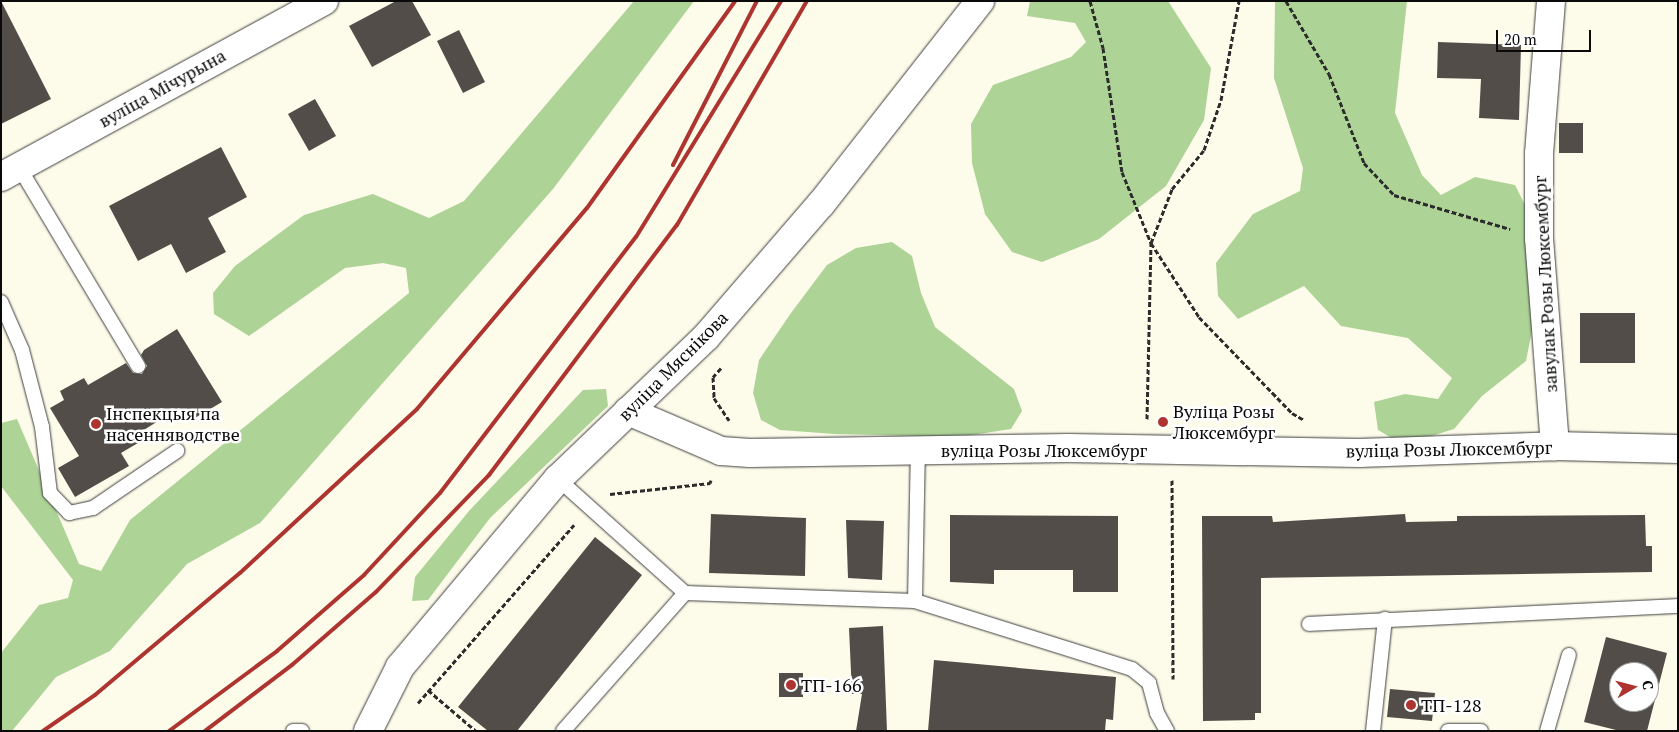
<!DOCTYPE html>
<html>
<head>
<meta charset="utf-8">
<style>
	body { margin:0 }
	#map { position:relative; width:1679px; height:732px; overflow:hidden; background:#fdfbe9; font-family:"PT Serif",serif }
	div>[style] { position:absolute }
	.forest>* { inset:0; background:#add397 }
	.building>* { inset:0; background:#524d48 }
	.path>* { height:3px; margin-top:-1.5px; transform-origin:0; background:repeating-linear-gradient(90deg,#2c2c2c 0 5px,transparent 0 7.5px) }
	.roads { filter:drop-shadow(0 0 1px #3d3d3d) drop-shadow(0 0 1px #3d3d3d) }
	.lane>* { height:14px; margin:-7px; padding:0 7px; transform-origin:7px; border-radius:7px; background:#fff }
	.street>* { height:28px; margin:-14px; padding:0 14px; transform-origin:14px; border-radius:14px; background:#fff }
	.rail>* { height:4px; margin:-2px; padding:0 2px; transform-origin:2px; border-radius:2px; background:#ae342f }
	.dots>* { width:14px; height:14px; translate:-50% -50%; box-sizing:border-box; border:2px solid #fff; border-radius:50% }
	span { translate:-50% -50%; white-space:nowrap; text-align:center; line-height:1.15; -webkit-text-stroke:5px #fff; paint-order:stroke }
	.street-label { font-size:18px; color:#0a0a0a }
	.poi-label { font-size:18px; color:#0a0a0a }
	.left { translate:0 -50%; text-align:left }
	.frame { position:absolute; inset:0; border:2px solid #0a0a0a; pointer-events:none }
	.north { position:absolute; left:1609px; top:662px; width:50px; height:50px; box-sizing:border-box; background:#fff; border:1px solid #9d9d9d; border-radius:50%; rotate:82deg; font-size:14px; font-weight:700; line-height:20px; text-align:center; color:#0a0a0a }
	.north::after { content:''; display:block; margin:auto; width:18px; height:22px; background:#ae342f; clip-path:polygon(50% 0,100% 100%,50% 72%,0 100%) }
	.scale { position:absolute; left:1496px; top:30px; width:95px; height:22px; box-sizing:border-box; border:2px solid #0a0a0a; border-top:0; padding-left:6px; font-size:15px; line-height:18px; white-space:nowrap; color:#0a0a0a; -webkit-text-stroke:4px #fff; paint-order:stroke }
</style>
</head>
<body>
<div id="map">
	<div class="forest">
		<i style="clip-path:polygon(634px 1px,694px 1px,553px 189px,260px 523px,187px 564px,110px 651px,56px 677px,12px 731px,1px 731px,1px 653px,39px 605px,68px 598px,73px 580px,1px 486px,1px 423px,17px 419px,79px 564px,101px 571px,130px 520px,409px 293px,406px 268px,383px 263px,345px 268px,249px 336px,214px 314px,213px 293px,235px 266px,304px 215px,373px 194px,429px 218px,464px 201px)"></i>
		<i style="clip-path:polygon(1030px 1px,1168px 1px,1211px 68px,1204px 120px,1166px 186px,1099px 239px,1042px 262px,1012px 252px,985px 214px,972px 163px,971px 124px,993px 85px,1071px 57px,1086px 42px,1075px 23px,1027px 16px)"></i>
		<i style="clip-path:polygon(1275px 1px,1407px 1px,1395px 113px,1422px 175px,1441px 195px,1475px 177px,1515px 185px,1532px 219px,1535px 315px,1526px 361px,1482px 396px,1454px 429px,1425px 438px,1395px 440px,1378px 430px,1374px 402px,1405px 394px,1438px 399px,1452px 378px,1408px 338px,1341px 326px,1304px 286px,1238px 319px,1218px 296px,1216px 263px,1253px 214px,1300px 191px,1303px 168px,1274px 78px)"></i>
		<i style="clip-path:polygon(892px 242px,912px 256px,921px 293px,935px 327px,1014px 389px,1022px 411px,1011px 429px,959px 437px,835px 434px,780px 430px,761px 420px,753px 393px,759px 360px,791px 313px,827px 265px,856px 248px)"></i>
		<i style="clip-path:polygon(606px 389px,608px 406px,490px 518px,428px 600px,412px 601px,415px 577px,469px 511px,583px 390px)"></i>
	</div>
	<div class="building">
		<i style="clip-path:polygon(1px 1px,51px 99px,1px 124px)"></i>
		<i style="clip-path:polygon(396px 1px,412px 1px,431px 35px,372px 67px,349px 26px)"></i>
		<i style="clip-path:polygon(459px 30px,485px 82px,463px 93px,437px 41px)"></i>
		<i style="clip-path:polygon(1438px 42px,1521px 45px,1519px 120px,1479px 118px,1481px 79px,1437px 78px)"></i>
		<i style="clip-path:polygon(315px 99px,336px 136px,309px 151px,288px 114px)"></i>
		<i style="clip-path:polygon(1559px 123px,1583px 123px,1583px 153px,1559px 153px)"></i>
		<i style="clip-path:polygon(221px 147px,247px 197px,208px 218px,226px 252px,186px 273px,171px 244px,138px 261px,109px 206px)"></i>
		<i style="clip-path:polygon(1580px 313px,1635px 313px,1635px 363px,1580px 363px)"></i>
		<i style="clip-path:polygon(177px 329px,222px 402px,188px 422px,179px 408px,139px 433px,143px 440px,121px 453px,129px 466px,75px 497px,58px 468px,79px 456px,50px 408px,64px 400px,60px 391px,84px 378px,88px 385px,126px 363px,133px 373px,142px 374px,147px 366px,141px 355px,144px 350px)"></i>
		<i style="clip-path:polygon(711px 514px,806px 518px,805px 576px,709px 573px)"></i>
		<i style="clip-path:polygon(1405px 514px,1406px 522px,1457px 521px,1457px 516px,1645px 515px,1646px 546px,1652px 546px,1652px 572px,1261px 578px,1261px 713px,1255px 713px,1255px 720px,1203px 721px,1202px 516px,1272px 516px,1273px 522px)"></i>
		<i style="clip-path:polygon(950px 515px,1118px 516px,1118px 592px,1073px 592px,1073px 570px,994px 570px,994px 584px,950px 582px)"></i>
		<i style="clip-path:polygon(846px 520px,884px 521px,882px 580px,848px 578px)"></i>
		<i style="clip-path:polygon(595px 537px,642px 575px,517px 731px,488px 731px,458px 707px)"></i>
		<i style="clip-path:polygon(883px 626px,887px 731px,856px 731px,862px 694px,852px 694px,849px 628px)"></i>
		<i style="clip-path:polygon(evenodd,1606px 637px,1667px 653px,1647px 731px,1620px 731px,1584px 722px,1606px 637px,1619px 672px,1649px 672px,1649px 702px,1619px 702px,1619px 672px)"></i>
		<i style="clip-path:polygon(934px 660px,1116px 677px,1113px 720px,1106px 719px,1105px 731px,928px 731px)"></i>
		<i style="clip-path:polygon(779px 673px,803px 673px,803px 697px,779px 697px)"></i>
		<i style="clip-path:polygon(1390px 689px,1435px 693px,1432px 721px,1387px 717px)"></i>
	</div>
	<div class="path">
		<i style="left:1090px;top:1px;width:49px;rotate:74.5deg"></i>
		<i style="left:1103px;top:48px;width:125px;rotate:81.3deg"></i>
		<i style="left:1122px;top:172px;width:77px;rotate:67.8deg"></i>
		<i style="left:1151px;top:243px;width:88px;rotate:57deg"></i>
		<i style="left:1199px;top:317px;width:134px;rotate:45.9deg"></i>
		<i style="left:1292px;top:413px;width:14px;rotate:30deg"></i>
		<i style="left:1286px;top:1px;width:85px;rotate:59.5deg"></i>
		<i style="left:1329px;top:74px;width:96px;rotate:68.5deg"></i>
		<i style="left:1364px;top:163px;width:44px;rotate:46.8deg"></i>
		<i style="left:1394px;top:195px;width:121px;rotate:16.3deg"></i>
		<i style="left:721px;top:368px;width:12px;rotate:132deg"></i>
		<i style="left:713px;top:377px;width:21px;rotate:87deg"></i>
		<i style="left:714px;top:398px;width:27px;rotate:56deg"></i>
		<i style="left:1147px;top:419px;width:176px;rotate:-88.7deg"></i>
		<i style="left:1151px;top:243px;width:58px;rotate:-68.7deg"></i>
		<i style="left:1172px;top:189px;width:50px;rotate:-50.6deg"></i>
		<i style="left:1204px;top:150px;width:53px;rotate:-71.2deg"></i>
		<i style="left:1221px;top:100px;width:101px;rotate:-79.7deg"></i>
		<i style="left:1172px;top:480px;width:199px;rotate:89.7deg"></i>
		<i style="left:610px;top:494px;width:101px;rotate:-6.3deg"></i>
		<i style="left:710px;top:483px;width:3px;rotate:-72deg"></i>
		<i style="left:428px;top:690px;width:63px;rotate:40.5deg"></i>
		<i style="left:418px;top:703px;width:237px;rotate:-48.8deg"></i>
	</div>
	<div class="roads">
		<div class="lane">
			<i style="left:19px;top:167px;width:232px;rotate:59.1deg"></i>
			<i style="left:1px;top:302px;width:52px;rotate:66.4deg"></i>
			<i style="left:22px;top:350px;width:80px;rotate:75.4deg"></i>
			<i style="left:42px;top:427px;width:66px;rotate:83.1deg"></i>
			<i style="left:50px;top:493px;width:28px;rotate:46deg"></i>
			<i style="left:69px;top:513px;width:25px;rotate:-12deg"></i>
			<i style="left:93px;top:508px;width:102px;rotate:-34.2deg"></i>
			<i style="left:558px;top:479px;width:171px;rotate:41.9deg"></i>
			<i style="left:685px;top:593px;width:230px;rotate:2deg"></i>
			<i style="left:915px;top:601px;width:227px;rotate:17.4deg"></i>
			<i style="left:1132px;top:669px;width:22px;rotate:39deg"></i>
			<i style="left:1149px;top:683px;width:31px;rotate:75deg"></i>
			<i style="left:1157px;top:713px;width:21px;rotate:61deg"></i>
			<i style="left:915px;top:601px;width:150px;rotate:-88.9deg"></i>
			<i style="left:1309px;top:624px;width:369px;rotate:-2.8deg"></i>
			<i style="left:293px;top:731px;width:9px"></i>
			<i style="left:563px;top:731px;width:184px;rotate:-48.5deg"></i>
			<i style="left:1373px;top:731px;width:113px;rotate:-83.9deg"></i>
			<i style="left:1448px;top:731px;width:33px"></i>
			<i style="left:1547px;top:731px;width:79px;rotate:-73.9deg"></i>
		</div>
		<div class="street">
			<i style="left:1551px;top:1px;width:153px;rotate:94.5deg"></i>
			<i style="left:1539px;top:154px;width:84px;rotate:90deg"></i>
			<i style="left:1539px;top:238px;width:209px;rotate:85.6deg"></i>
			<i style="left:1px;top:177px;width:368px;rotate:-28.6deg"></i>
			<i style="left:628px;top:411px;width:101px;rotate:23.3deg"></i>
			<i style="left:721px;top:451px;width:29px;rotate:4deg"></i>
			<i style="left:750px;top:453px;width:318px;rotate:-0.9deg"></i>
			<i style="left:1068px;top:448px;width:291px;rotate:1deg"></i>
			<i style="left:1359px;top:453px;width:196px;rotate:-2deg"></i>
			<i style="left:1555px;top:446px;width:123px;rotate:1.4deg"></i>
			<i style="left:368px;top:731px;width:72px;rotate:-63.4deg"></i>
			<i style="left:400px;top:667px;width:246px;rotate:-50deg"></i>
			<i style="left:558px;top:479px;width:205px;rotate:-43.8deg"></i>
			<i style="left:706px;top:337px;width:176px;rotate:-49.2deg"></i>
			<i style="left:821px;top:204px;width:258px;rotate:-51.9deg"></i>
		</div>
	</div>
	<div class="rail">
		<i style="left:673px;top:165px;width:184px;rotate:-62.9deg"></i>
		<i style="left:43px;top:731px;width:63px;rotate:-34.7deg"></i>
		<i style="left:95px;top:695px;width:189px;rotate:-40.1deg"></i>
		<i style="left:240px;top:573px;width:241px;rotate:-42.8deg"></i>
		<i style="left:417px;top:409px;width:263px;rotate:-49.8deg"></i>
		<i style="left:587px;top:208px;width:254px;rotate:-54.4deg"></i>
		<i style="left:169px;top:731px;width:134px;rotate:-36.5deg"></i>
		<i style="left:277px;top:651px;width:116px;rotate:-41.1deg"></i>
		<i style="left:364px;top:575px;width:112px;rotate:-47.2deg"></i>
		<i style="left:440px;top:493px;width:322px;rotate:-52.6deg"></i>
		<i style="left:636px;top:237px;width:277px;rotate:-58.4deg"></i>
		<i style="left:205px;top:731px;width:109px;rotate:-37.2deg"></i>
		<i style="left:292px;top:665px;width:111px;rotate:-41deg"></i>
		<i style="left:376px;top:592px;width:163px;rotate:-46deg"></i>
		<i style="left:489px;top:475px;width:313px;rotate:-53.1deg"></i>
		<i style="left:677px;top:225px;width:259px;rotate:-59.9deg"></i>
	</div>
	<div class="dots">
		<i style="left:1163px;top:422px;background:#ae342f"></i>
		<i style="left:96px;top:424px;background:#ae342f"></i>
		<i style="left:791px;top:685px;background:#ae342f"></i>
		<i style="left:1411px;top:705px;background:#ae342f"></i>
	</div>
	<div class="street-label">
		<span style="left:162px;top:88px;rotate:-29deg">вуліца Мічурына</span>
		<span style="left:1545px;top:284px;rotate:-93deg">завулак Розы Люксембург</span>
		<span style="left:673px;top:366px;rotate:-45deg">вуліца Мяснікова</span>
		<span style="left:1449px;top:449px;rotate:-1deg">вуліца Розы Люксембург</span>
		<span style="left:1044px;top:450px">вуліца Розы Люксембург</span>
	</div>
	<div class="poi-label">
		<span class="left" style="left:1173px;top:422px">Вуліца Розы<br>Люксембург</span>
		<span class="left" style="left:106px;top:424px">Інспекцыя па<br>насенняводстве</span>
		<span class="left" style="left:801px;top:685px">ТП-166</span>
		<span class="left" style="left:1421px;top:705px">ТП-128</span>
	</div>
	<div class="frame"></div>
	<div class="north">С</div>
	<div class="scale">20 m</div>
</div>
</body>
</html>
